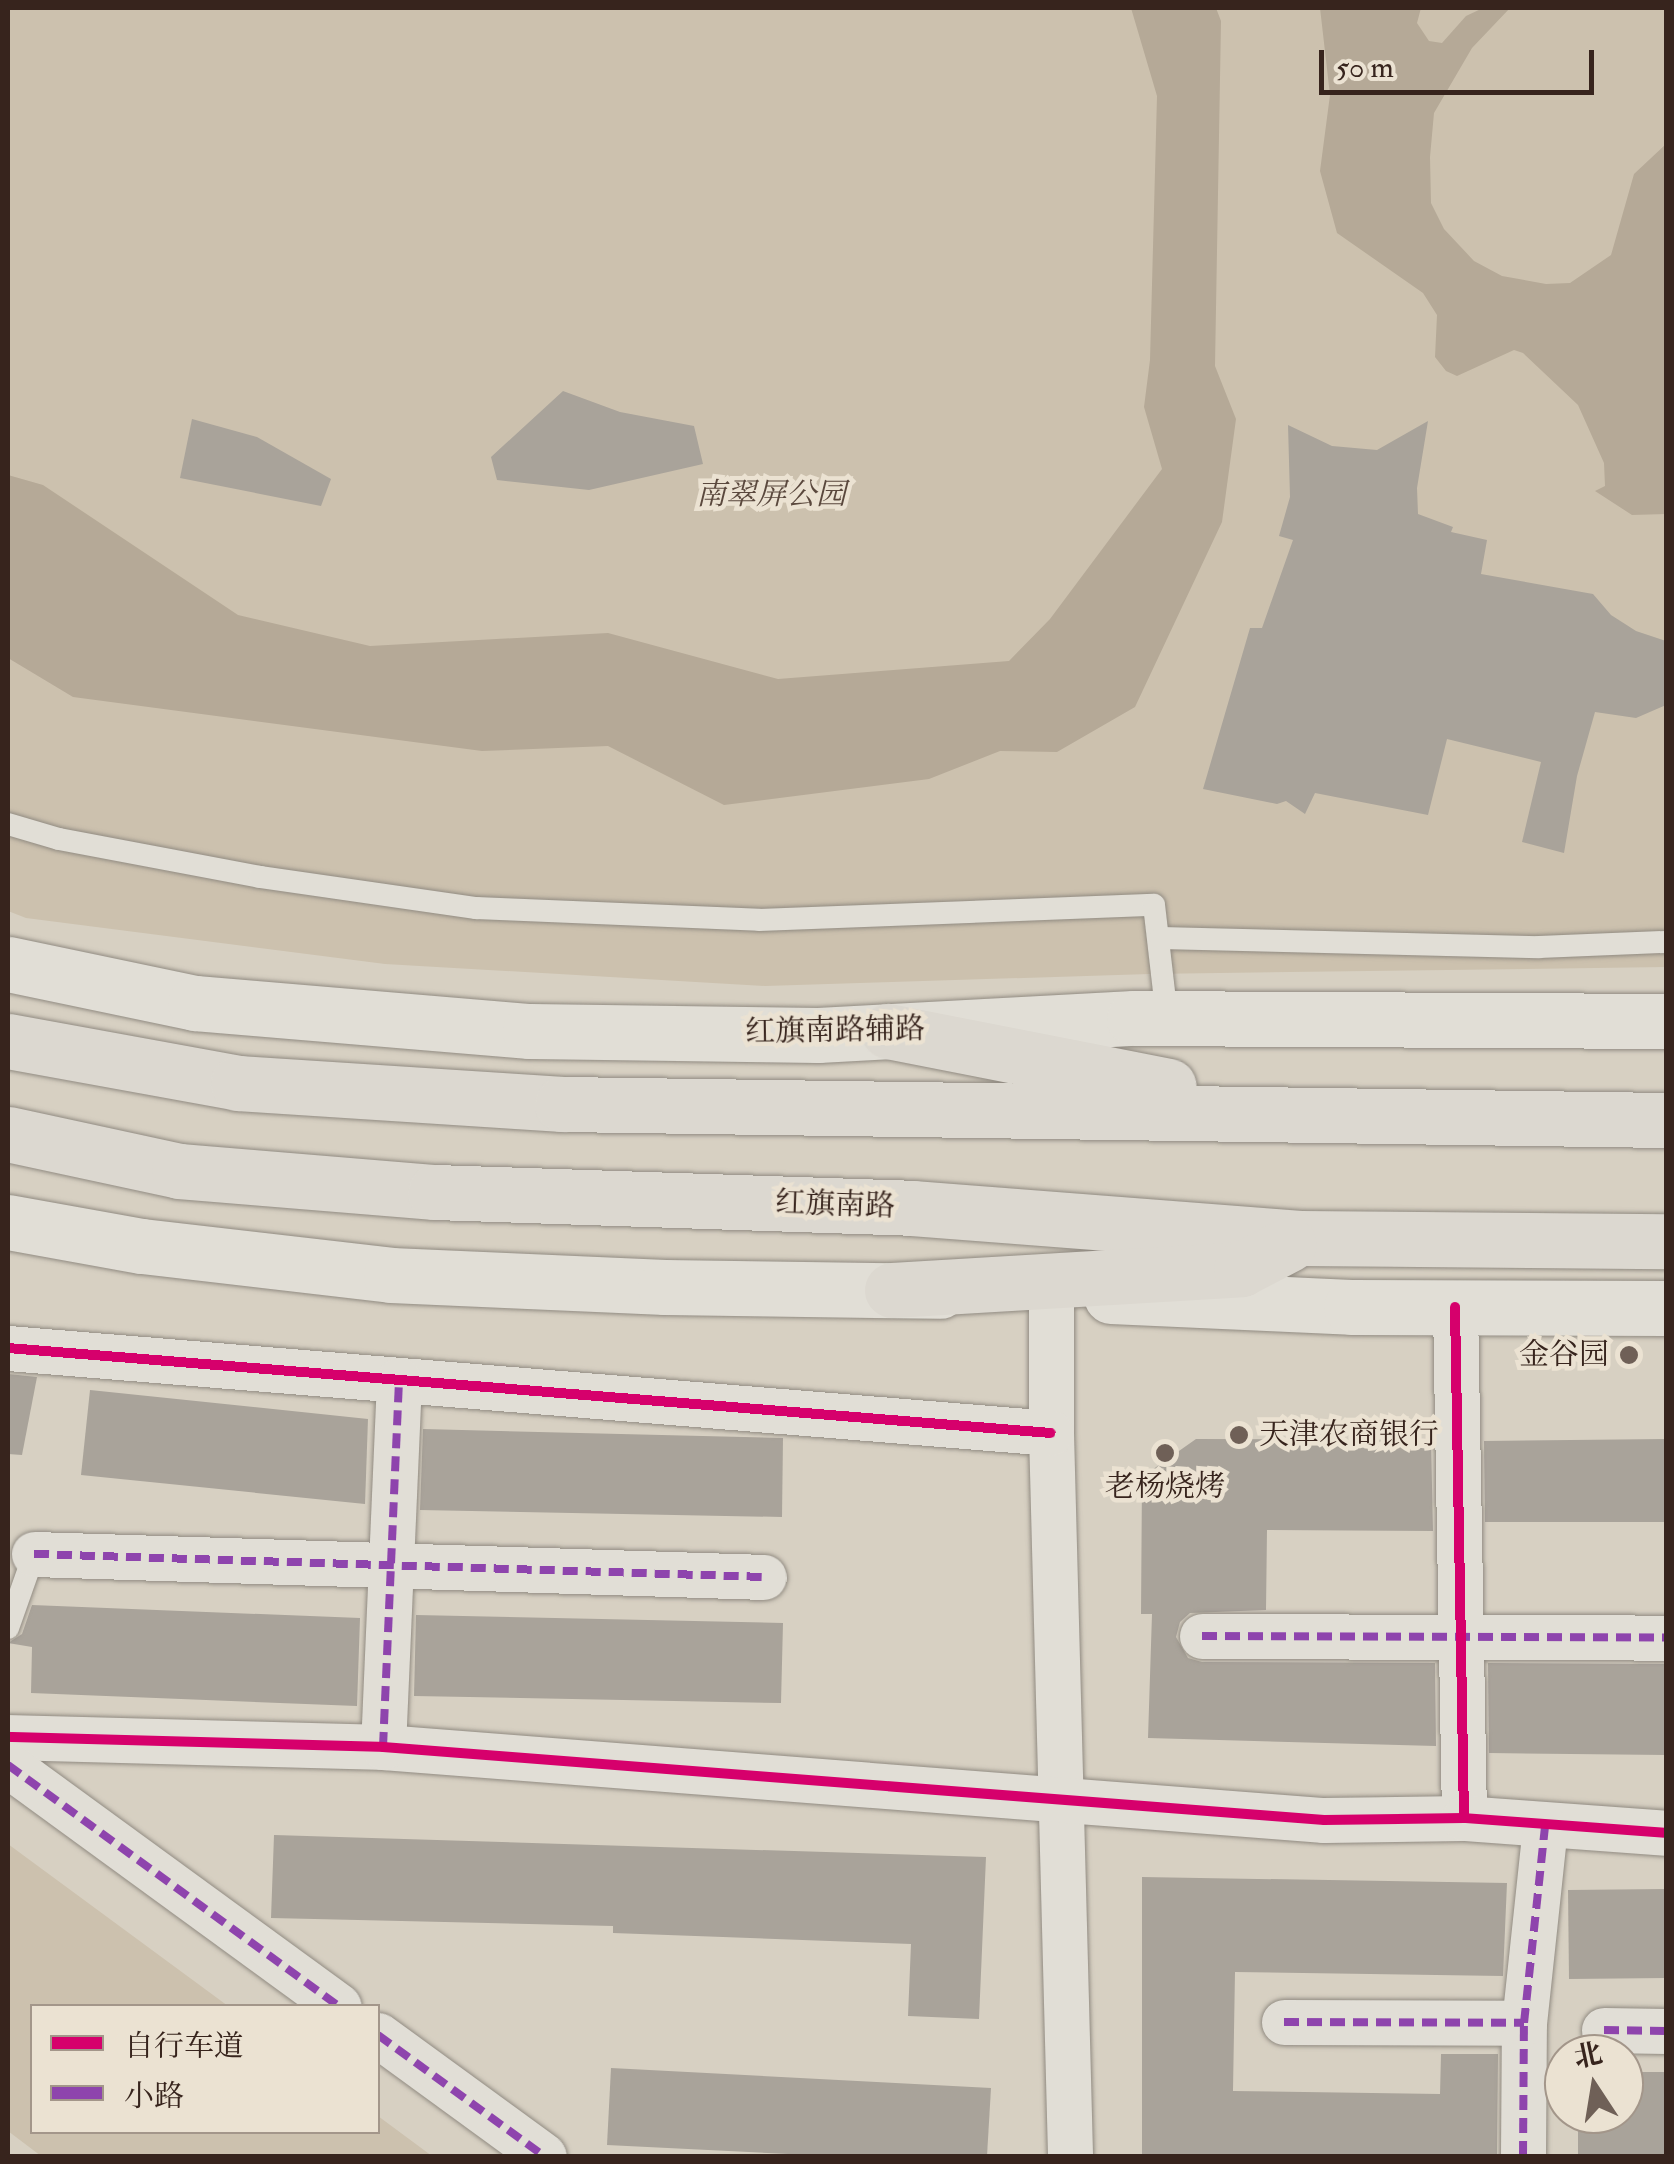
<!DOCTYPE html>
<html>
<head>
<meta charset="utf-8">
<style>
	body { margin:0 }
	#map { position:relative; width:1674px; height:2164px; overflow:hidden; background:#d7d0c2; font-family:"IM FELL Double Pica","Noto Serif SC",serif }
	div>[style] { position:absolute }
	.green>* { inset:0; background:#ccc1ae }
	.water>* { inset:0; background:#b5a997 }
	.building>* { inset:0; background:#a9a39a }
	.roads { filter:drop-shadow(0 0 2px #918b82) drop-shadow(0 0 2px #918b82) }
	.lane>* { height:22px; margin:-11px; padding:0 11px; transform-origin:11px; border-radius:11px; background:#e1ded6 }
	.street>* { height:45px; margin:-22.5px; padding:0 22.5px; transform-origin:22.5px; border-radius:22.5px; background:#e1ded6 }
	.secondary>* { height:55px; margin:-27.5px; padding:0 27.5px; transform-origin:27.5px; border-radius:27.5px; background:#e1ded6 }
	.highway>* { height:55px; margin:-27.5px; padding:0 27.5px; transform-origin:27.5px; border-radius:27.5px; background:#dcd8d0 }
	.quiet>* { height:8px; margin-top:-4px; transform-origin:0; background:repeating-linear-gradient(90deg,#8e44ad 0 15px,transparent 0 23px) }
	.cycleway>* { height:10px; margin:-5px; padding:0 5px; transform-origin:5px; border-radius:5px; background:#d6006c }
	.dots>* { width:28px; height:28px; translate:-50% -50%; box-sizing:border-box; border:5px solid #ebe2d2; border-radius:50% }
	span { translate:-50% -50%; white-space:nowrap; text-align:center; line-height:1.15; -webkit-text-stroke:9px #ebe2d2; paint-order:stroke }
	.park-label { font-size:30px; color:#5a483d; font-style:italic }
	.street-label { font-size:30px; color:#37241d }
	.poi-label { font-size:30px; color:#37241d }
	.right { translate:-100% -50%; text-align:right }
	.left { translate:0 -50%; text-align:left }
	.frame { position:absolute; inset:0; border:10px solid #37241d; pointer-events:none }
	.legend { position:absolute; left:30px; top:2004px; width:350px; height:130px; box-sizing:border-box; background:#ebe2d2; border:2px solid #a3968a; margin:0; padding:12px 18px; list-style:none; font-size:30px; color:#37241d }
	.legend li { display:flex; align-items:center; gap:20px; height:50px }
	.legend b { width:50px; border:2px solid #a3968a }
	.north { position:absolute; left:1544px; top:2034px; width:100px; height:100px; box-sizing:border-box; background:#ebe2d2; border:2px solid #a3968a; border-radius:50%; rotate:348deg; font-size:28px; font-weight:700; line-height:40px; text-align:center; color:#37241d }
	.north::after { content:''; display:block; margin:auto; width:35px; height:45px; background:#6f6057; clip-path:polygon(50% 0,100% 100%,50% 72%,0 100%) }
	.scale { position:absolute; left:1319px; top:50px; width:275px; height:45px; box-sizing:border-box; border:5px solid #37241d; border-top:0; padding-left:12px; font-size:30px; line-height:35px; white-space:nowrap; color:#37241d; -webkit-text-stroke:8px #ebe2d2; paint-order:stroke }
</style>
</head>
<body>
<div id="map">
	<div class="green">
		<i style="clip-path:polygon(8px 8px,1666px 8px,1666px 967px,1149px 974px,765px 986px,385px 964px,26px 918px,8px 911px)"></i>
		<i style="clip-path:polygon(8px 1844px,228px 2006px,32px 2006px,32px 2132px,378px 2132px,378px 2116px,432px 2156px,41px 2156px,8px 2131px)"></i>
	</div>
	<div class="water">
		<i style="clip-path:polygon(1131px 8px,1216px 8px,1221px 21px,1215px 366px,1236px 419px,1222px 522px,1135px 707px,1057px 752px,1000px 751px,929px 779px,724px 805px,608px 746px,482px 751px,73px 697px,8px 658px,8px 475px,43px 485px,238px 615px,370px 646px,608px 633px,778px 679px,1009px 661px,1050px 619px,1162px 469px,1144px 407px,1150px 360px,1157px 96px)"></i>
		<i style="clip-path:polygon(1320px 8px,1421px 8px,1417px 23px,1429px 41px,1442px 43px,1466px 16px,1483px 8px,1510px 8px,1472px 48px,1434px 113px,1430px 157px,1431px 203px,1444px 229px,1474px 261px,1502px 276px,1546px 284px,1570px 283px,1611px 255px,1634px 174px,1666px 144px,1666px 514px,1632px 515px,1595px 491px,1605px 486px,1604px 463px,1578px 405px,1523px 353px,1514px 350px,1457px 376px,1446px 371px,1435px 357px,1437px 315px,1423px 293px,1337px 233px,1320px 171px,1330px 95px)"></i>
	</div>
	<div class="building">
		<i style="clip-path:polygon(563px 391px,620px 412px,694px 426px,703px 464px,589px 490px,497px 480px,491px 457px)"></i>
		<i style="clip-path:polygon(192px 419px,257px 437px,331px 479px,321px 506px,180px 478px)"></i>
		<i style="clip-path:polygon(1428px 421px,1417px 488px,1418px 514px,1453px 527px,1451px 532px,1487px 540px,1481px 574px,1593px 594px,1611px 615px,1636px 631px,1666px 641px,1666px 705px,1636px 718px,1595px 712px,1577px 776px,1564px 853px,1522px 842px,1541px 762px,1447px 739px,1428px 815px,1315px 793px,1305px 814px,1286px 801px,1277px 804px,1203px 789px,1250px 628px,1262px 628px,1293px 540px,1279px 536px,1290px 497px,1288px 425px,1332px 446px,1377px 450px)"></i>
		<i style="clip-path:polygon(8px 1374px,37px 1377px,22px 1455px,8px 1454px)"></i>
		<i style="clip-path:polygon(90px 1390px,368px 1419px,365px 1504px,81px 1475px)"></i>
		<i style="clip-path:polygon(423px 1429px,783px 1438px,782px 1517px,420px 1510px)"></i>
		<i style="clip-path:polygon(1196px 1439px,1431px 1440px,1433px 1531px,1267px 1530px,1266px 1610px,1190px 1613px,1180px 1622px,1176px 1637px,1188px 1658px,1202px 1662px,1435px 1663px,1436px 1746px,1148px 1738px,1152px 1614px,1141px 1614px,1142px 1477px)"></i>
		<i style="clip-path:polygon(1666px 1439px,1666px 1522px,1485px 1522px,1484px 1441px)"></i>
		<i style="clip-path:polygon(32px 1605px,360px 1618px,357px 1706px,31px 1693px,32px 1647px,8px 1643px,22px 1634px)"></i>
		<i style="clip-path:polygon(416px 1615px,783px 1623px,781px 1703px,414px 1696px)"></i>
		<i style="clip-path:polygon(1488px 1663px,1666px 1664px,1666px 1755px,1489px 1753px)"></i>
		<i style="clip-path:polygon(274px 1835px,986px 1857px,979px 2019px,908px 2016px,911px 1944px,613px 1933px,613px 1926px,271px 1918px)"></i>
		<i style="clip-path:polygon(1142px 1877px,1507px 1883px,1503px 1976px,1235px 1972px,1233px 2091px,1440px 2094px,1441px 2054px,1498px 2054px,1497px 2156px,1142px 2156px)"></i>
		<i style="clip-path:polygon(1666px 1889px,1666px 1978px,1569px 1979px,1568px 1890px)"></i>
		<i style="clip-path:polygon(611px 2068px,991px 2088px,987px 2156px,830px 2156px,607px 2145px)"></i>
		<i style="clip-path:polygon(1624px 2072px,1666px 2072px,1666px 2156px,1578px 2156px,1578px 2114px,1624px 2114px)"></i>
	</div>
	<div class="roads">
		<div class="lane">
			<i style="left:8px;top:824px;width:53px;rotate:16.4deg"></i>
			<i style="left:59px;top:839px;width:205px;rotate:10.7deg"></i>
			<i style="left:260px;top:877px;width:218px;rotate:8.2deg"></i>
			<i style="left:476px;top:908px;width:283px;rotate:2.4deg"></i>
			<i style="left:759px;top:920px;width:395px;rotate:-2.2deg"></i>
			<i style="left:1154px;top:905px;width:114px;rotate:83.4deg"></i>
			<i style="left:1161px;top:938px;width:378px;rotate:1.4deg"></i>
			<i style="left:1539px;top:947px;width:127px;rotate:-2.3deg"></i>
			<i style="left:8px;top:1628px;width:78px;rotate:-70.6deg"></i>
		</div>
		<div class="street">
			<i style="left:1051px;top:1294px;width:139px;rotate:90deg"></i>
			<i style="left:1051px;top:1433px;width:723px;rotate:88.49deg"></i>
			<i style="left:1455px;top:1307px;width:511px;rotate:88.99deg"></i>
			<i style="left:8px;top:1348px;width:1046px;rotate:4.66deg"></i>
			<i style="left:34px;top:1554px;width:730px;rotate:1.8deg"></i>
			<i style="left:1202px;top:1636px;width:464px;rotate:0.2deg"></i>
			<i style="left:8px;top:1737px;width:375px;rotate:1.5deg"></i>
			<i style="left:383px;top:1747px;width:944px;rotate:4.44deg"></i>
			<i style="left:1324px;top:1820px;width:140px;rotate:-0.8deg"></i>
			<i style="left:1464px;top:1818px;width:203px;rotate:4.2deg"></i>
			<i style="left:383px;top:1747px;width:367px;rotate:-87.5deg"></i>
			<i style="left:8px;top:1765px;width:409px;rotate:36.1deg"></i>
			<i style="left:1284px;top:2022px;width:240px;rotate:0.2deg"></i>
			<i style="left:1604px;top:2030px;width:62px;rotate:0.9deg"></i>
			<i style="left:378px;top:2035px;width:205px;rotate:36.1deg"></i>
			<i style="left:1523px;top:2156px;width:133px;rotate:-89.6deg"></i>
			<i style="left:1524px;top:2023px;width:197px;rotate:-83.9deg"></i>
		</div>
		<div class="secondary">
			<i style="left:8px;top:964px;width:191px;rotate:11.8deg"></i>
			<i style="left:195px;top:1003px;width:336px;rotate:4.8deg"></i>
			<i style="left:530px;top:1031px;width:288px;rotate:0.8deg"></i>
			<i style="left:818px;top:1035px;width:316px;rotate:-3.1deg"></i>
			<i style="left:1134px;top:1018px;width:532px;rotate:0.32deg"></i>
			<i style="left:8px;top:1222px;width:136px;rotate:10.2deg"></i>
			<i style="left:142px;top:1246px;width:251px;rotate:6.6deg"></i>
			<i style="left:391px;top:1275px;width:274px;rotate:2.5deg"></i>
			<i style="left:665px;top:1287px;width:275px;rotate:0.8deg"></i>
			<i style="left:1111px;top:1296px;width:240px;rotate:2.6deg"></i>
			<i style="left:1351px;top:1307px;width:315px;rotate:0.2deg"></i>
		</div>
		<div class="highway">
			<i style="left:888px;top:1031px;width:286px;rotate:11.1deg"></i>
			<i style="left:8px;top:1041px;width:234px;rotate:10.3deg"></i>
			<i style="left:238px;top:1083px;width:325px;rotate:3.7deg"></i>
			<i style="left:562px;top:1104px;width:1104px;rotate:0.83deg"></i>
			<i style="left:8px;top:1134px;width:175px;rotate:12.2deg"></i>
			<i style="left:179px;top:1171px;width:257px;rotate:4.7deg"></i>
			<i style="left:435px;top:1192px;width:477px;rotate:1.9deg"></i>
			<i style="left:912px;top:1208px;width:389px;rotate:4.4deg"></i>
			<i style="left:1300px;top:1238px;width:366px;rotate:0.5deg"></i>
			<i style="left:892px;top:1290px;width:350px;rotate:-3.4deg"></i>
			<i style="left:1241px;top:1269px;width:54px;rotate:-27.5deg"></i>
		</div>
	</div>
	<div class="quiet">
		<i style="left:34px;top:1554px;width:730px;rotate:1.8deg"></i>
		<i style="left:1202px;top:1636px;width:464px;rotate:0.2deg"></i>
		<i style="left:383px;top:1747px;width:367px;rotate:-87.5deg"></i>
		<i style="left:8px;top:1765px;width:409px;rotate:36.1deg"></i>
		<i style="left:1284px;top:2022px;width:240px;rotate:0.2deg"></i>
		<i style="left:1604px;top:2030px;width:62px;rotate:0.9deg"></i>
		<i style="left:378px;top:2035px;width:205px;rotate:36.1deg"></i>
		<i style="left:1523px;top:2156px;width:133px;rotate:-89.6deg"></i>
		<i style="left:1524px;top:2023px;width:197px;rotate:-83.9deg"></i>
	</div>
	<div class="cycleway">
		<i style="left:1455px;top:1307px;width:511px;rotate:88.99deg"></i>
		<i style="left:8px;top:1348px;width:1046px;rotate:4.66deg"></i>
		<i style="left:8px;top:1737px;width:375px;rotate:1.5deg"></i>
		<i style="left:383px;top:1747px;width:944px;rotate:4.44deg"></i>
		<i style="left:1324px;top:1820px;width:140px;rotate:-0.8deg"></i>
		<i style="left:1464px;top:1818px;width:203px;rotate:4.2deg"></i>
	</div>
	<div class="dots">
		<i style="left:1629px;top:1355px;background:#6f6057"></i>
		<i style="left:1239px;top:1435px;background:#6f6057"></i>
		<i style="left:1165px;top:1453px;background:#6f6057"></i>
	</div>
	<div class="park-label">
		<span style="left:771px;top:495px">南翠屏公园</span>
	</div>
	<div class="street-label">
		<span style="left:835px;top:1031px;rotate:-1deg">红旗南路辅路</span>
		<span style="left:835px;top:1205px;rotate:2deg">红旗南路</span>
	</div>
	<div class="poi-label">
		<span class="right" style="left:1609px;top:1355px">金谷园</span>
		<span class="left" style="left:1259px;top:1435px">天津农商银行</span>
		<span style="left:1165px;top:1487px">老杨烧烤</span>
	</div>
	<div class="frame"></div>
	<ul class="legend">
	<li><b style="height:12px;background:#d6006c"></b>自行车道</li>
	<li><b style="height:12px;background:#8e44ad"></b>小路</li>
	</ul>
	<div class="north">北</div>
	<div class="scale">50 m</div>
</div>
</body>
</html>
